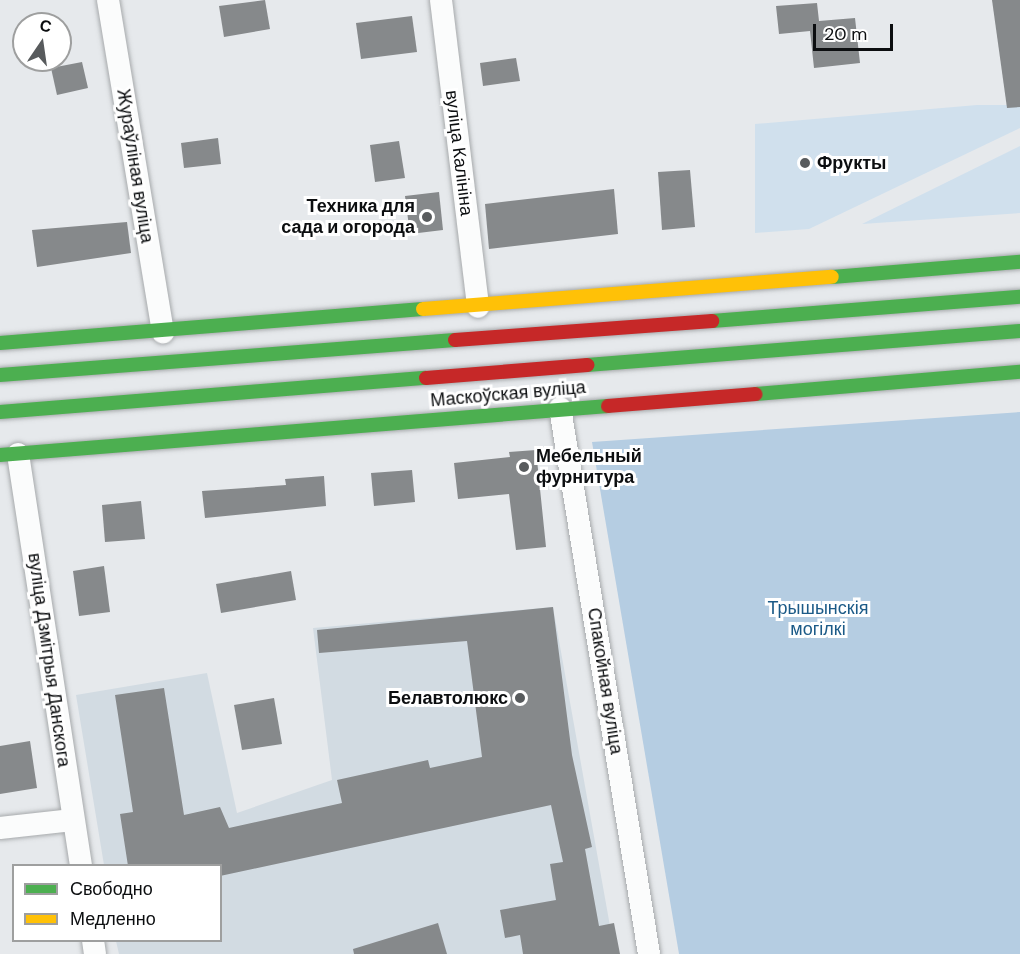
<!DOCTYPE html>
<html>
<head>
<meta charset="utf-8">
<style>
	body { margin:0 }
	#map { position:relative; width:1020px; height:954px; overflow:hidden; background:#e6e9ec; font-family:"DM Sans",sans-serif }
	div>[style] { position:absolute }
	.built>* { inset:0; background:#d2dbe2 }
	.green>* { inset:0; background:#d0e0ed }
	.forest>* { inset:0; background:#b5cde2 }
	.building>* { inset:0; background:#86898b }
	.roads { filter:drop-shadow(0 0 2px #a7aaac) drop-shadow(0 0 2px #a7aaac) }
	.street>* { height:22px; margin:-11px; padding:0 11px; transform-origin:11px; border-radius:11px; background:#fbfcfc }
	.fast>* { height:14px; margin:-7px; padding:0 7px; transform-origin:7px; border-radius:7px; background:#4caf50 }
	.slow>* { height:14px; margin:-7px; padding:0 7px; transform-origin:7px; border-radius:7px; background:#ffc107 }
	.jam>* { height:14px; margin:-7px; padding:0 7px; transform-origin:7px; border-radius:7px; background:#c62828 }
	.dots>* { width:16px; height:16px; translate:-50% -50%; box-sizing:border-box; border:3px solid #fff; border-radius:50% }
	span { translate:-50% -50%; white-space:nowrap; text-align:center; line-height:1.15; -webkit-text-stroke:6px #fff; paint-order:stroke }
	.street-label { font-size:18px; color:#0c0e10 }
	.poi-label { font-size:18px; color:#0c0e10; font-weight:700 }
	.left { translate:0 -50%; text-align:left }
	.right { translate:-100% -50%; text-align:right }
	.park-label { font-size:18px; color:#1b5a87 }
	.legend { position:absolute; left:12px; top:864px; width:210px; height:78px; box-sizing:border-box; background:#fff; border:2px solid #9e9f9f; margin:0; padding:8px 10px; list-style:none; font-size:18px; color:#0c0e10 }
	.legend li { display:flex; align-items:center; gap:12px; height:30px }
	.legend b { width:30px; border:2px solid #9e9f9f }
	.north { position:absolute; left:12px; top:12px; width:60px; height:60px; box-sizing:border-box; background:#fff; border:2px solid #9e9f9f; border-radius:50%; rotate:13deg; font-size:16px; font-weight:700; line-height:24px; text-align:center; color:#0c0e10 }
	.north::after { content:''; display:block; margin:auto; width:21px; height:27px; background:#585b5d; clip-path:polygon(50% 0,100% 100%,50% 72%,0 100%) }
	.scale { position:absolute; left:813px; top:24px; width:80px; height:27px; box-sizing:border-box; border:3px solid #0c0e10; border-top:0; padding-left:8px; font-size:18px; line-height:21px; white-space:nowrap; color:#0c0e10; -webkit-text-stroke:4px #fff; paint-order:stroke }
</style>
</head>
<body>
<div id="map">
	<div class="built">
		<i style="clip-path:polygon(553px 607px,615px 954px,119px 954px,116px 941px,220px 940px,220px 866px,104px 865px,76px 695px,207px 673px,237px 813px,332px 780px,313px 628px)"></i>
	</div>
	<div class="green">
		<i style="clip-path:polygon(977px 105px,1020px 105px,1020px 128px,809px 229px,755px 233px,755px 124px)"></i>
		<i style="clip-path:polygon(1020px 146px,1020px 213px,862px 224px)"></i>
	</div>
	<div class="forest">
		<i style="clip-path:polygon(1020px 412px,1020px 954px,679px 954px,592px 442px)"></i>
	</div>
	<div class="building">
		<i style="clip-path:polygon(265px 0,270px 29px,224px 37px,219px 6px)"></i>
		<i style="clip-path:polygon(992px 0,1020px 0,1020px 107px,1007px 108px)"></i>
		<i style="clip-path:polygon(817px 3px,819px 21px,855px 18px,860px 63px,814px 68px,810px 31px,779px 34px,776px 6px)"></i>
		<i style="clip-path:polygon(412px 16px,417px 52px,361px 59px,356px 23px)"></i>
		<i style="clip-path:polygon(516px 58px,520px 81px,483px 86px,480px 63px)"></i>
		<i style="clip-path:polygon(82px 62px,88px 88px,57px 95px,51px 68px)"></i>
		<i style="clip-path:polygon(218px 138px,221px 164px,184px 168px,181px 143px)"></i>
		<i style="clip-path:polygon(399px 141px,405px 178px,375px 182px,370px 145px)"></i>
		<i style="clip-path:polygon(690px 170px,695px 227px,662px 230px,658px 172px)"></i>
		<i style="clip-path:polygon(614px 189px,618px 234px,489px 249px,485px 204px)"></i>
		<i style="clip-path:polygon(439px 192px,443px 230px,410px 234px,405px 196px)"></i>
		<i style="clip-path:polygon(127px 222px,131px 253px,37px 267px,32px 230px)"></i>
		<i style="clip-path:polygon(536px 450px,546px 547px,516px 550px,509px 494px,458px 499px,454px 463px,510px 457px,509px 452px)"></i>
		<i style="clip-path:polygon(412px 470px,415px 502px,374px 506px,371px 473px)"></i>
		<i style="clip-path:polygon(324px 476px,326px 506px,205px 518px,202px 491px,286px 485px,285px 479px)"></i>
		<i style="clip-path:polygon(141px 501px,145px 539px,105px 542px,102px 505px)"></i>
		<i style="clip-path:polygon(104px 566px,110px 612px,79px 616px,73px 571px)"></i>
		<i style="clip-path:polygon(291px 571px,296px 600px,221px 613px,216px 584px)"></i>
		<i style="clip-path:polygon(553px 607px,572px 755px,592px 847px,585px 849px,599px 926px,614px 923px,620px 954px,523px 954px,520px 935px,505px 938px,500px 910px,556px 900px,550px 864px,563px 862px,551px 805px,220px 876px,220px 866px,128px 866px,120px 814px,133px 812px,115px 695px,164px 688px,184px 815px,220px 807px,229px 828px,342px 803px,337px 780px,428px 760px,430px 768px,482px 757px,467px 641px,319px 653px,317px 630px)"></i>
		<i style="clip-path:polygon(274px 698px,282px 744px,242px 750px,234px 705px)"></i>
		<i style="clip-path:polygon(30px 741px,37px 788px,0 794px,0 746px)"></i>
		<i style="clip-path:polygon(438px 923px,447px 954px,354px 954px,353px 949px)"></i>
	</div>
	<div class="roads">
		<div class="street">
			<i style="left:108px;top:0;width:337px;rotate:80.6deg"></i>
			<i style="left:441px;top:0;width:309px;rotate:83.1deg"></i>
			<i style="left:560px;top:408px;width:553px;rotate:80.74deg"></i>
			<i style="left:18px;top:454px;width:417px;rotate:81.3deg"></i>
			<i style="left:0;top:828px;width:73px;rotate:-6.3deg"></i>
			<i style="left:93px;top:940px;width:14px;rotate:82deg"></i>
		</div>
		<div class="fast">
			<i style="left:832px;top:277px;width:189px;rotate:-4.6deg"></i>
			<i style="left:712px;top:321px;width:309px;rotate:-4.5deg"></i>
			<i style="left:0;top:343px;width:424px;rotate:-4.6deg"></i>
			<i style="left:587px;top:365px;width:434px;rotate:-4.5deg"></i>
			<i style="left:0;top:375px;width:456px;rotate:-4.4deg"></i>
			<i style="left:756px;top:394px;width:265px;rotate:-4.8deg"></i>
			<i style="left:0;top:412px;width:427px;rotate:-4.6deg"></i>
			<i style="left:0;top:455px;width:610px;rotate:-4.61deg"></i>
		</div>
		<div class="slow">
			<i style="left:423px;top:309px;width:410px;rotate:-4.5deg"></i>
		</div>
		<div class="jam">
			<i style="left:455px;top:340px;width:258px;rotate:-4.2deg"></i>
			<i style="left:426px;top:378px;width:162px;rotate:-4.6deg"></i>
			<i style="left:608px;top:406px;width:148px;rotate:-4.6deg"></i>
		</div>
	</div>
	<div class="dots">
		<i style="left:805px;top:163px;background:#585b5d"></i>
		<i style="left:427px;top:217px;background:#585b5d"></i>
		<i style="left:524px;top:467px;background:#585b5d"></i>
		<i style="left:520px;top:698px;background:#585b5d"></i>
	</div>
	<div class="street-label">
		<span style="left:459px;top:153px;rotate:83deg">вуліца Калініна</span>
		<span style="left:135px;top:166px;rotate:81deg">Жураўліная вуліца</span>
		<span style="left:508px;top:394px;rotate:-5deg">Маскоўская вуліца</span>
		<span style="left:49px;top:660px;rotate:82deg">вуліца Дзмітрыя Данскога</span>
		<span style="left:605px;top:681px;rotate:81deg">Спакойная вуліца</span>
	</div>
	<div class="poi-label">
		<span class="left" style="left:817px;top:163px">Фрукты</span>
		<span class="right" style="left:415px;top:217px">Техника для<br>сада и огорода</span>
		<span class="left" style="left:536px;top:467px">Мебельный<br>фурнитура</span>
		<span class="right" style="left:508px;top:698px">Белавтолюкс</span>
	</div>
	<div class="park-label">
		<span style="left:818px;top:619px">Трышынскія<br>могілкі</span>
	</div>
	<ul class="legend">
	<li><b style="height:8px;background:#4caf50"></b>Свободно</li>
	<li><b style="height:8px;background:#ffc107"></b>Медленно</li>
	</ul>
	<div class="north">С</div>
	<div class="scale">20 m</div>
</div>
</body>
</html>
